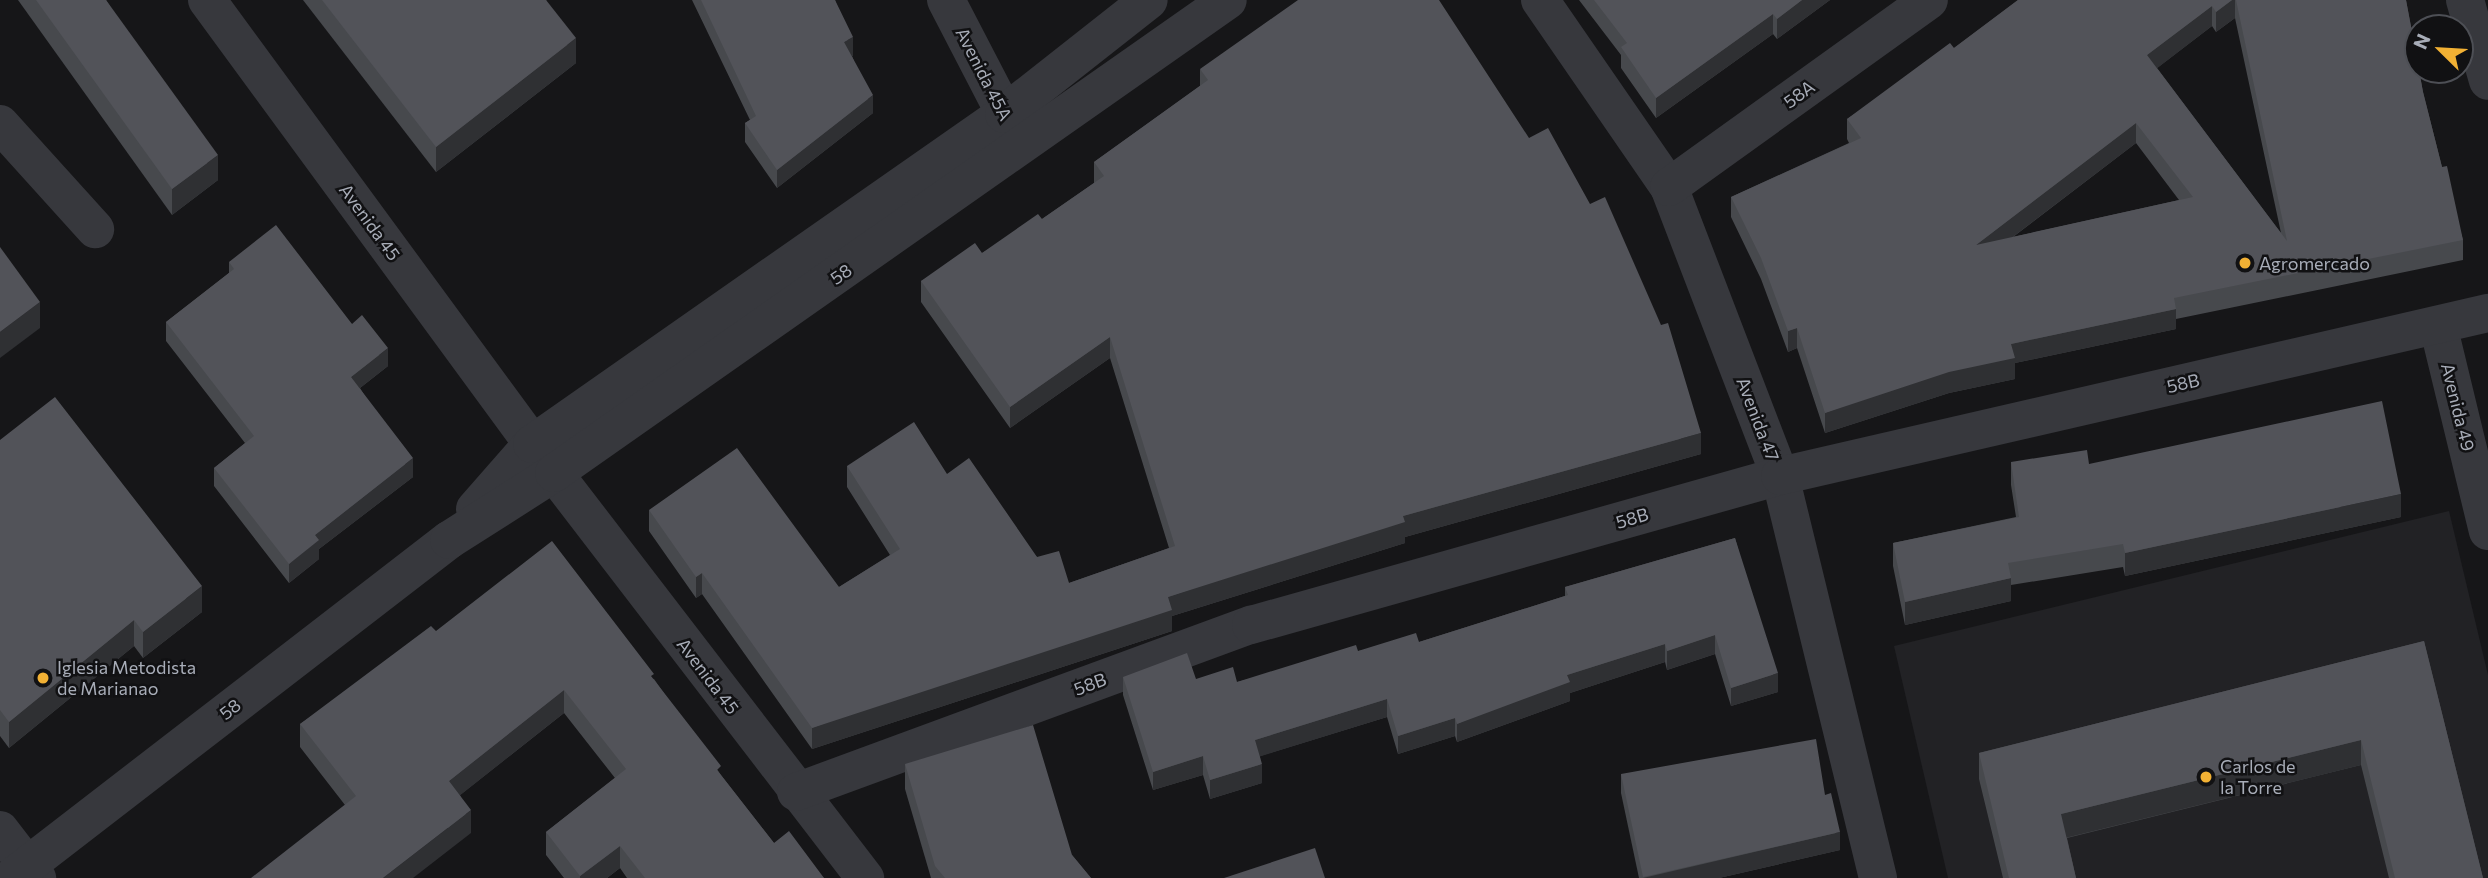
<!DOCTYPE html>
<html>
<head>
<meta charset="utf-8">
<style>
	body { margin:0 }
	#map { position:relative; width:2488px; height:878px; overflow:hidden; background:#161618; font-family:Commissioner,sans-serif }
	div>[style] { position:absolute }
	.built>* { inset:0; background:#222225 }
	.minor>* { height:38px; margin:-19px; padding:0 19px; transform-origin:19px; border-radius:19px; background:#37383d }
	.wall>* { inset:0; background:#47494d }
	.shaded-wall>* { inset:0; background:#2f3033 }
	.building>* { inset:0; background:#525359 }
	.dots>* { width:19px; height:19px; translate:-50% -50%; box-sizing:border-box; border:4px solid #111113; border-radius:50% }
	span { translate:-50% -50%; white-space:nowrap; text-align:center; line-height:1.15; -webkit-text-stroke:5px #111113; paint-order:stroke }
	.street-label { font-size:18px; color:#a8adb8 }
	.poi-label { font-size:18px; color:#a8adb8 }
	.left { translate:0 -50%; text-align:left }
	.north { position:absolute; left:2404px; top:14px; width:70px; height:70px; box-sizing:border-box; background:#111113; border:2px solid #4d4f55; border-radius:50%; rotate:294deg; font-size:19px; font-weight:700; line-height:28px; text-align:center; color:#a8adb8 }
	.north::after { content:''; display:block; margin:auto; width:24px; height:32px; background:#f2b134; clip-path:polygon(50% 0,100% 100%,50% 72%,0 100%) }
</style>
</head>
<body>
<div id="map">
	<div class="built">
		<i style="clip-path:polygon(2449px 511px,2488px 675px,2488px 878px,1948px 878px,1894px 646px)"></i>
	</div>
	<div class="minor">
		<i style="left:207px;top:0;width:587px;rotate:53.74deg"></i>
		<i style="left:554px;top:473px;width:511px;rotate:52.48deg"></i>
		<i style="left:946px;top:0;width:152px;rotate:62.6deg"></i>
		<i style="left:1540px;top:0;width:227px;rotate:55.4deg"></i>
		<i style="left:1669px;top:187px;width:310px;rotate:69deg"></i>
		<i style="left:1780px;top:476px;width:414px;rotate:76.3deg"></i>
		<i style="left:2465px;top:0;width:84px;rotate:74.1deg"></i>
		<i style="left:0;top:124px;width:142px;rotate:47.9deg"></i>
		<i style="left:1669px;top:187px;width:320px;rotate:-35.7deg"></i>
		<i style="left:2438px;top:325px;width:212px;rotate:76.4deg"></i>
		<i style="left:475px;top:509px;width:86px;rotate:-48.8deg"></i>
		<i style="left:532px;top:444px;width:576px;rotate:-34.96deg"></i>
		<i style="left:1004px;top:114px;width:184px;rotate:-38.2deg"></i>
		<i style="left:796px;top:792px;width:485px;rotate:-20.2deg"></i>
		<i style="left:1251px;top:625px;width:550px;rotate:-15.73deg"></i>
		<i style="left:1780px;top:476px;width:727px;rotate:-12.97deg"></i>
		<i style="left:0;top:830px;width:61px;rotate:52.4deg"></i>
		<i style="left:11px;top:878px;width:553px;rotate:-37.66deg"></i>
		<i style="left:449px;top:540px;width:125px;rotate:-32.5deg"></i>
		<i style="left:554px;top:473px;width:823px;rotate:-35.06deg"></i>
	</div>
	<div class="wall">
		<i style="clip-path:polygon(18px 0,106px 0,218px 180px,172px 215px)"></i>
		<i style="clip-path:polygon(303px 0,546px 0,576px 63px,436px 172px)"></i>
		<i style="clip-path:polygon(692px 0,835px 0,853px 56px,852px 56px,873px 113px,777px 188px,745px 142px,745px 123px,750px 120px)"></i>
		<i style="clip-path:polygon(1579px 0,1830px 0,1777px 39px,1773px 34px,1656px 118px,1621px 68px,1621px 55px)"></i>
		<i style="clip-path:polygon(evenodd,2018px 0,2406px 0,2423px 92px,2442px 167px,2463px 240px,2463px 260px,2176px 319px,2176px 329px,2015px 363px,2015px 379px,1949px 393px,1825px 433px,1797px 348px,1788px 352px,1761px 279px,1731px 217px,1731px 197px,1849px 143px,1847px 139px,1847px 119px,1954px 48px,2018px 0,2235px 18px,2281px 233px,2157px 68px,2212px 26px,2216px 32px,2235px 18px,2018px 0,2136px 143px,2179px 200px,2013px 237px,2136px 143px)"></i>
		<i style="clip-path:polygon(1200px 69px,1701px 454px,1405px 537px,1405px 543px,1172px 616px,1172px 631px,812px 749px,702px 594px,696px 598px,649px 531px,649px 510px,839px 587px,890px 555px,847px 487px,847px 466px,947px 474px,1037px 557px,1069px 583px,1169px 548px,1110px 358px,1010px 428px,921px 302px,921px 281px,982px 253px,1042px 219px,1094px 183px,1094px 162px,1200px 86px)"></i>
		<i style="clip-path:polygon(229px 262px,352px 324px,388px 366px,360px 388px,413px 477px,319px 549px,319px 559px,289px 583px,214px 486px,214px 468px,245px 443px,166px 341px,166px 322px,229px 273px)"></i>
		<i style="clip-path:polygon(0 440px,202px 612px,143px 658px,134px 646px,9px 748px,0 736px)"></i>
		<i style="clip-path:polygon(2011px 462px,2089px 464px,2401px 517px,2125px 576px,2123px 567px,2011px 585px,2011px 601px,1905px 625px,1893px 566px,1893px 543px,2016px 517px,2011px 485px)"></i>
		<i style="clip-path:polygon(1735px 538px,1778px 692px,1731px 706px,1715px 654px,1667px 670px,1665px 662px,1570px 693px,1570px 701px,1457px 742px,1455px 736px,1398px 754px,1387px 717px,1260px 756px,1262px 783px,1210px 799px,1203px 775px,1153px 790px,1123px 695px,1123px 677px,1196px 679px,1237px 682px,1358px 651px,1419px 642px,1565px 596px,1565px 587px)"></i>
		<i style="clip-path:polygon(436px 631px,654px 679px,721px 775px,774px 843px,824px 878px,627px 878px,620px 868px,607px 878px,564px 878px,546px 855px,546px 832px,615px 778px,564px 713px,460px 795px,471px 833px,345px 805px,300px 747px,300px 724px)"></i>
		<i style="clip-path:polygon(2424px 641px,2483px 878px,2389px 878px,2361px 765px,2067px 838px,2076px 878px,2003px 878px,1979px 779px,1979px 753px)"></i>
		<i style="clip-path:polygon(905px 764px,1072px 855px,1091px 878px,931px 878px,905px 789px)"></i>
		<i style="clip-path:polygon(1621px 774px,1825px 795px,1840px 850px,1719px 878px,1639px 878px,1621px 793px)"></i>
	</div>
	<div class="shaded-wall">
		<i style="clip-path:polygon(1802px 0,1830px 0,1777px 39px,1777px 19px)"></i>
		<i style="clip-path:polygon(2232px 0,2235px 0,2235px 18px,2216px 32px,2216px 12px)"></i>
		<i style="clip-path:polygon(2212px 6px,2212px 26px,2147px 76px,2147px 55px)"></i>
		<i style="clip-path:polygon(1773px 14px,1773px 34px,1656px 118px,1656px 98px)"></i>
		<i style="clip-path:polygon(853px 37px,853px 56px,844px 60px,844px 42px)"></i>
		<i style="clip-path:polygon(576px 38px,576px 63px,436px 172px,436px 147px)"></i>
		<i style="clip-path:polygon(873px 95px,873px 113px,777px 188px,777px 170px)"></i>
		<i style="clip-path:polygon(2136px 123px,2136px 143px,1976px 265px,1976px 245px)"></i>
		<i style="clip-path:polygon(218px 155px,218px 180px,172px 215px,172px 189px)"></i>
		<i style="clip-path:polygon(40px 302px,40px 328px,0 358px,0 332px)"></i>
		<i style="clip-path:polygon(2176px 309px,2176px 329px,2015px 363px,2015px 379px,1949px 393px,1825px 433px,1825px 413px,2011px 344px)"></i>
		<i style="clip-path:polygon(1797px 328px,1797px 348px,1788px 352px,1788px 331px)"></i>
		<i style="clip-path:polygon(1110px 337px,1110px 358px,1010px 428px,1010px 407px)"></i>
		<i style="clip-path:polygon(388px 348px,388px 366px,351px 395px,351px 377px)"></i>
		<i style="clip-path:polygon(1701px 433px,1701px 454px,1405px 537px,1405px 543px,1172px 616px,1172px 631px,812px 749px,812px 728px,1168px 597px,1403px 516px)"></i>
		<i style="clip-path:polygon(413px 458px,413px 477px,319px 549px,319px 559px,289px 583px,289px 564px,315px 535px)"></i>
		<i style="clip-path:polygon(2401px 494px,2401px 517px,2125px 576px,2125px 553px)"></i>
		<i style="clip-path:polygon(702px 573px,702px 594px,696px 598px,696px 577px)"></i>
		<i style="clip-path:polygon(2011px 578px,2011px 601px,1905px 625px,1905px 602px)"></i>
		<i style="clip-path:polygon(202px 586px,202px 612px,143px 658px,143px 632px)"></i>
		<i style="clip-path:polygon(134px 620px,134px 646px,9px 748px,9px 722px)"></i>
		<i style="clip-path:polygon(1715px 635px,1715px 654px,1667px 670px,1667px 651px)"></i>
		<i style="clip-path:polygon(1665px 644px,1665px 662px,1570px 693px,1570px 701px,1457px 742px,1457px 724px,1567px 675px)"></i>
		<i style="clip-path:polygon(1778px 673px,1778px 692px,1731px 706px,1731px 688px)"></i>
		<i style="clip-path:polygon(564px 690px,564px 713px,449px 804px,449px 781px)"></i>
		<i style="clip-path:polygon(1387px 699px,1387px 717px,1255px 758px,1255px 740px)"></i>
		<i style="clip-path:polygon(1455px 718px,1455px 736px,1398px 754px,1398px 736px)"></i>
		<i style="clip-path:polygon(2361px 740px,2361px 765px,2061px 839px,2061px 814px)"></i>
		<i style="clip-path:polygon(1203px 756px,1203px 775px,1153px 790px,1153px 772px)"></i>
		<i style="clip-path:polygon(1262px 764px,1262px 783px,1210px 799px,1210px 780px)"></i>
		<i style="clip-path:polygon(471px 810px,471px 833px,413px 878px,383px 878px)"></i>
		<i style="clip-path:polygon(1840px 832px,1840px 850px,1719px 878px,1643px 878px)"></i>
		<i style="clip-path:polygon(620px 846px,620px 868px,607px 878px,580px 878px,580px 876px)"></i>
	</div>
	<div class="building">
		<i style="clip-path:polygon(36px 0,106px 0,218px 155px,172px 189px)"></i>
		<i style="clip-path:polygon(322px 0,546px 0,576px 38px,436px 147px)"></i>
		<i style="clip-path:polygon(701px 0,835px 0,853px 37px,844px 42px,873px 95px,777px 170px,745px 123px,756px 116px)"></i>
		<i style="clip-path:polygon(1298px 0,1439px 0,1529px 138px,1548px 128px,1590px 204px,1605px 197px,1661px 325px,1668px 323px,1701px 433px,1403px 516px,1405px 522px,1168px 597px,1172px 610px,812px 728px,702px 573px,696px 577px,649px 510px,737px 448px,839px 587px,900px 549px,847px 466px,914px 422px,947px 474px,969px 458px,1037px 557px,1059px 551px,1069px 583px,1175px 546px,1110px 337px,1010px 407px,921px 281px,975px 243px,982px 253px,1038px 214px,1042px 219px,1104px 176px,1094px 162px,1208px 80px,1200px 69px)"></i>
		<i style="clip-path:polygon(1594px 0,1802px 0,1777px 19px,1773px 14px,1656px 98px,1621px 47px,1627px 43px)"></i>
		<i style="clip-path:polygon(evenodd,2018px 0,2232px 0,2216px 12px,2212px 6px,2147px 55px,2287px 241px,2236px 0,2406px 0,2418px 63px,2418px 70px,2419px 70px,2423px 92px,2442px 167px,2447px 166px,2463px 240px,2174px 298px,2176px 309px,2011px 344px,2015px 358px,1949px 372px,1825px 413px,1797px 328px,1788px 331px,1761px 258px,1731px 197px,1861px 138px,1847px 119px,1950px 43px,1954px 48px,2018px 0,2136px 123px,2193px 197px,1976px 245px,2136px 123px)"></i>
		<i style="clip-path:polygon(276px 225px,352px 324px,362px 315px,388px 348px,351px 377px,413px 458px,315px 535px,319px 540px,289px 564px,214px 468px,254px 436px,166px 322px,234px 269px,229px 262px)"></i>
		<i style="clip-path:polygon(0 247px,40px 302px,0 332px)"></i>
		<i style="clip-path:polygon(55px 397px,202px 586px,143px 632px,134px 620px,9px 722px,0 710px,0 440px)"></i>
		<i style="clip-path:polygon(2382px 401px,2401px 494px,2125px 553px,2123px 544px,2008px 563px,2011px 578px,1905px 602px,1893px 543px,2019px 517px,2011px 462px,2087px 450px,2089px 464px)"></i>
		<i style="clip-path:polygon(1735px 538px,1778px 673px,1731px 688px,1715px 635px,1667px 651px,1665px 644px,1567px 675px,1570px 682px,1457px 724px,1455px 718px,1398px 736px,1387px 699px,1255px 740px,1262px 764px,1210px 780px,1203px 756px,1153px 772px,1123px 677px,1187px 653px,1196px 679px,1233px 667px,1237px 682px,1356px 645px,1358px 651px,1416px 633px,1419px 642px,1568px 595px,1565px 587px)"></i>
		<i style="clip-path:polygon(552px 541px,654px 674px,651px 676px,721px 766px,717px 770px,774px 843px,789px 831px,824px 878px,645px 878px,620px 846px,580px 876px,546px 832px,626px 769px,564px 690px,449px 781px,471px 810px,383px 878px,251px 878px,356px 796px,300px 724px,431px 626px,436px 631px)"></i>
		<i style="clip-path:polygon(2424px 641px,2483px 878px,2395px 878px,2361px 740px,2061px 814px,2076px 878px,2009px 878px,1979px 753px)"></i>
		<i style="clip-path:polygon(1033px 725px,1072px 855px,1091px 878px,945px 878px,935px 866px,905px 764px)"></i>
		<i style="clip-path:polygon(1816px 739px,1825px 795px,1831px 793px,1840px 832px,1643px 877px,1621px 774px)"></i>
		<i style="clip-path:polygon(1315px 848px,1325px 878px,1224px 878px)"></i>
	</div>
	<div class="dots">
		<i style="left:2245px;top:263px;background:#f2b134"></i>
		<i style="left:43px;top:678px;background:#f2b134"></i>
		<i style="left:2206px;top:777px;background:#f2b134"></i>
	</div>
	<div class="street-label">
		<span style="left:984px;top:74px;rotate:63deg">Avenida 45A</span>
		<span style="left:1799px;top:94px;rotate:-36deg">58A</span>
		<span style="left:370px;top:222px;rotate:54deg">Avenida 45</span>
		<span style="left:841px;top:274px;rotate:-35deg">58</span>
		<span style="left:2183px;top:383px;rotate:-13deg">58B</span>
		<span style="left:2458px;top:407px;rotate:76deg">Avenida 49</span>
		<span style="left:1758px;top:419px;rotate:69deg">Avenida 47</span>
		<span style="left:1632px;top:518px;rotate:-16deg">58B</span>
		<span style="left:708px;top:676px;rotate:53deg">Avenida 45</span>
		<span style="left:1090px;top:684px;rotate:-20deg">58B</span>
		<span style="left:230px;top:709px;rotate:-38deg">58</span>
	</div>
	<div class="poi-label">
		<span class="left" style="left:2259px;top:263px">Agromercado</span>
		<span class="left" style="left:57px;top:678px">Iglesia Metodista<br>de Marianao</span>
		<span class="left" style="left:2220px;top:777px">Carlos de<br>la Torre</span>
	</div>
	<div class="north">N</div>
</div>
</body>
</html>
